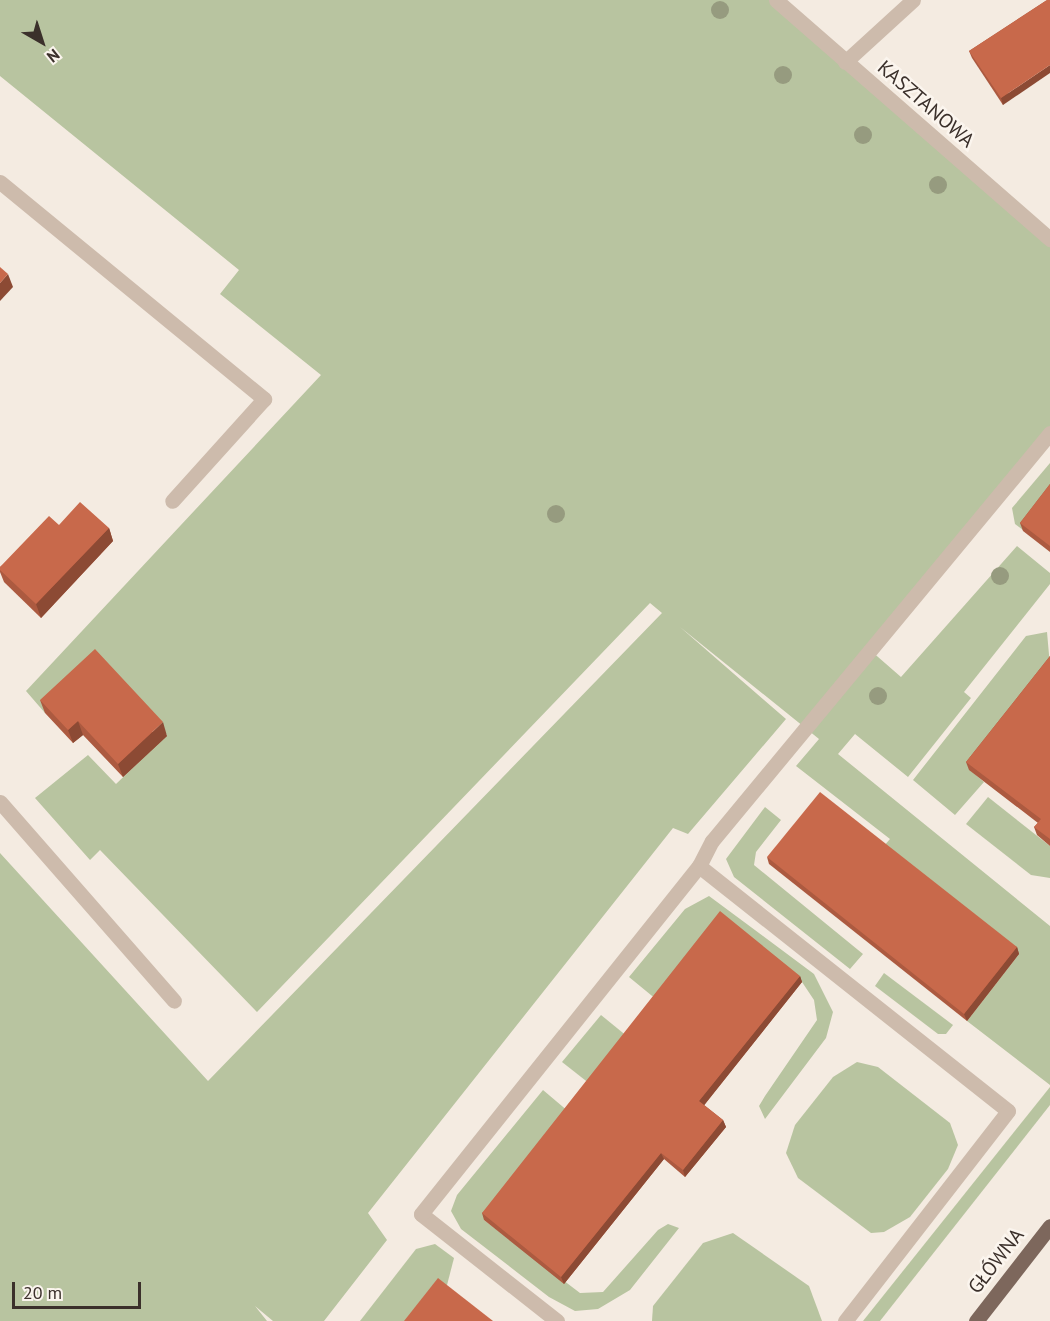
<!DOCTYPE html>
<html>
<head>
<meta charset="utf-8">
<style>
	body { margin:0 }
	#map { position:relative; width:1050px; height:1321px; overflow:hidden; background:#f4ebe1; font-family:"PT Sans",sans-serif }
	div>[style] { position:absolute }
	.green>* { inset:0; background:#b8c4a0 }
	.minor>* { height:15px; margin:-7.5px; padding:0 7.5px; transform-origin:7.5px; border-radius:7.5px; background:#cdbbac }
	.major>* { height:15px; margin:-7.5px; padding:0 7.5px; transform-origin:7.5px; border-radius:7.5px; background:#7d675c }
	.trees>* { width:18px; height:18px; margin:-9px; border-radius:50%; background:#969b7f }
	.wall>* { inset:0; background:#ac5a40 }
	.shaded-wall>* { inset:0; background:#8c4a34 }
	.building>* { inset:0; background:#c8694b }
	span { translate:-50% -50%; white-space:nowrap; text-align:center; line-height:1.15; -webkit-text-stroke:5px #fbf5ee; paint-order:stroke }
	.street-label { font-size:20px; color:#3b302b }
	.north { position:absolute; left:12px; top:12px; width:60px; height:60px; -webkit-text-stroke:4px #fbf5ee; paint-order:stroke; rotate:141deg; font-size:16px; font-weight:700; line-height:24px; text-align:center; color:#3b302b }
	.north::after { content:''; display:block; margin:auto; width:21px; height:27px; background:#3b302b; clip-path:polygon(50% 0,100% 100%,50% 72%,0 100%) }
	.scale { position:absolute; left:12px; top:1282px; width:129px; height:27px; box-sizing:border-box; border:3px solid #3b302b; border-top:0; padding-left:8px; font-size:18px; line-height:21px; white-space:nowrap; color:#3b302b; -webkit-text-stroke:4px #fbf5ee; paint-order:stroke }
</style>
</head>
<body>
<div id="map">
	<div class="green">
		<i style="clip-path:polygon(0 0,776px 0,1050px 239px,1050px 433px,870px 650px,901px 677px,1017px 546px,1050px 573px,1050px 584px,964px 692px,971px 698px,908px 777px,855px 734px,838px 754px,1050px 926px,1050px 1085px,967px 1021px,1019px 954px,883px 847px,890px 839px,796px 766px,819px 739px,680px 627px,786px 719px,688px 834px,673px 828px,368px 1213px,387px 1240px,324px 1321px,273px 1321px,255px 1306px,267px 1321px,0 1321px,0 853px,208px 1081px,662px 613px,650px 603px,257px 1012px,100px 850px,90px 860px,35px 798px,88px 755px,116px 784px,167px 735px,100px 663px,45px 713px,26px 691px,321px 375px,220px 294px,239px 270px,0 76px)"></i>
		<i style="clip-path:polygon(1050px 463px,1050px 496px,1023px 530px,1015px 524px,1012px 508px)"></i>
		<i style="clip-path:polygon(1047px 632px,1050px 666px,970px 770px,984px 782px,955px 815px,913px 780px,1026px 636px)"></i>
		<i style="clip-path:polygon(988px 797px,1050px 846px,1050px 878px,1031px 875px,966px 824px)"></i>
		<i style="clip-path:polygon(765px 807px,781px 820px,756px 852px,754px 865px,863px 954px,850px 969px,734px 877px,726px 859px)"></i>
		<i style="clip-path:polygon(709px 896px,814px 974px,833px 1012px,826px 1038px,765px 1119px,759px 1106px,765px 1096px,817px 1020px,814px 1000px,802px 982px,657px 1000px,629px 977px,685px 909px)"></i>
		<i style="clip-path:polygon(884px 973px,953px 1025px,946px 1034px,938px 1034px,875px 986px)"></i>
		<i style="clip-path:polygon(601px 1015px,628px 1037px,590px 1084px,562px 1062px)"></i>
		<i style="clip-path:polygon(857px 1062px,878px 1067px,950px 1123px,958px 1145px,948px 1169px,910px 1217px,884px 1232px,871px 1233px,798px 1178px,786px 1153px,795px 1125px,833px 1077px)"></i>
		<i style="clip-path:polygon(1050px 1087px,1050px 1105px,880px 1321px,863px 1321px)"></i>
		<i style="clip-path:polygon(543px 1090px,569px 1112px,484px 1220px,580px 1293px,603px 1292px,658px 1230px,668px 1224px,679px 1228px,630px 1290px,598px 1309px,575px 1311px,549px 1297px,461px 1229px,451px 1211px,457px 1195px)"></i>
		<i style="clip-path:polygon(733px 1233px,809px 1286px,822px 1321px,652px 1321px,653px 1306px,703px 1243px)"></i>
		<i style="clip-path:polygon(435px 1244px,454px 1258px,446px 1289px,412px 1321px,360px 1321px,416px 1249px)"></i>
	</div>
	<div class="minor">
		<i style="left:776px;top:0;width:364px;rotate:41.1deg"></i>
		<i style="left:845px;top:62px;width:92px;rotate:-42.4deg"></i>
		<i style="left:0;top:182px;width:342px;rotate:39.4deg"></i>
		<i style="left:264px;top:399px;width:137px;rotate:132deg"></i>
		<i style="left:0;top:802px;width:264px;rotate:48.8deg"></i>
		<i style="left:699px;top:866px;width:394px;rotate:38.4deg"></i>
		<i style="left:1008px;top:1111px;width:266px;rotate:127.8deg"></i>
		<i style="left:557px;top:1321px;width:173px;rotate:-141.8deg"></i>
		<i style="left:421px;top:1214px;width:445px;rotate:-51.4deg"></i>
		<i style="left:699px;top:866px;width:28px;rotate:-63deg"></i>
		<i style="left:712px;top:841px;width:530px;rotate:-50.36deg"></i>
	</div>
	<div class="major">
		<i style="left:976px;top:1321px;width:120px;rotate:-52.1deg"></i>
	</div>
	<div class="trees">
		<i style="left:720px;top:10px"></i>
		<i style="left:783px;top:75px"></i>
		<i style="left:863px;top:135px"></i>
		<i style="left:938px;top:185px"></i>
		<i style="left:556px;top:514px"></i>
		<i style="left:1000px;top:576px"></i>
		<i style="left:878px;top:696px"></i>
	</div>
	<div class="wall">
		<i style="clip-path:polygon(1047px 0,1003px 105px,972px 58px,969px 51px)"></i>
		<i style="clip-path:polygon(1050px 484px,1050px 552px,1023px 531px,1020px 523px)"></i>
		<i style="clip-path:polygon(59px 525px,109px 528px,113px 541px,41px 618px,4px 582px,0 572px,0 567px)"></i>
		<i style="clip-path:polygon(1050px 656px,1050px 846px,1037px 835px,1034px 827px,1038px 823px,969px 770px,966px 762px)"></i>
		<i style="clip-path:polygon(40px 700px,167px 736px,123px 777px,83px 735px,73px 743px,45px 713px)"></i>
		<i style="clip-path:polygon(767px 857px,1017px 947px,1019px 954px,967px 1021px,769px 864px)"></i>
		<i style="clip-path:polygon(800px 976px,802px 982px,704px 1105px,723px 1120px,726px 1127px,685px 1177px,664px 1159px,564px 1284px,484px 1220px,482px 1213px)"></i>
	</div>
	<div class="shaded-wall">
		<i style="clip-path:polygon(1050px 65px,1050px 73px,1003px 105px,1001px 98px)"></i>
		<i style="clip-path:polygon(8px 274px,13px 287px,0 301px,0 283px)"></i>
		<i style="clip-path:polygon(109px 528px,113px 541px,41px 618px,36px 604px)"></i>
		<i style="clip-path:polygon(78px 721px,83px 735px,73px 743px,68px 730px)"></i>
		<i style="clip-path:polygon(163px 722px,167px 736px,123px 777px,118px 764px)"></i>
		<i style="clip-path:polygon(1017px 947px,1019px 954px,967px 1021px,964px 1014px)"></i>
		<i style="clip-path:polygon(800px 976px,802px 982px,702px 1108px,699px 1101px)"></i>
		<i style="clip-path:polygon(723px 1120px,726px 1127px,685px 1177px,683px 1170px)"></i>
		<i style="clip-path:polygon(661px 1153px,664px 1159px,564px 1284px,561px 1277px)"></i>
	</div>
	<div class="building">
		<i style="clip-path:polygon(1047px 0,1050px 0,1050px 65px,1001px 98px,969px 51px)"></i>
		<i style="clip-path:polygon(0 267px,8px 274px,0 283px)"></i>
		<i style="clip-path:polygon(1050px 484px,1050px 546px,1020px 523px)"></i>
		<i style="clip-path:polygon(80px 502px,109px 528px,36px 604px,0 570px,0 567px,49px 516px,59px 525px)"></i>
		<i style="clip-path:polygon(95px 649px,163px 722px,118px 764px,78px 721px,68px 730px,40px 700px)"></i>
		<i style="clip-path:polygon(1050px 656px,1050px 839px,1034px 827px,1041px 819px,966px 762px)"></i>
		<i style="clip-path:polygon(820px 792px,1017px 947px,964px 1014px,767px 857px)"></i>
		<i style="clip-path:polygon(720px 911px,800px 976px,699px 1101px,723px 1120px,683px 1170px,661px 1153px,561px 1277px,482px 1213px)"></i>
		<i style="clip-path:polygon(438px 1278px,493px 1321px,404px 1321px)"></i>
	</div>
	<div class="street-label">
		<span style="left:926px;top:104px;rotate:41deg">KASZTANOWA</span>
		<span style="left:996px;top:1261px;rotate:-52deg">GŁÓWNA</span>
	</div>
	<div class="north">N</div>
	<div class="scale">20 m</div>
</div>
</body>
</html>
